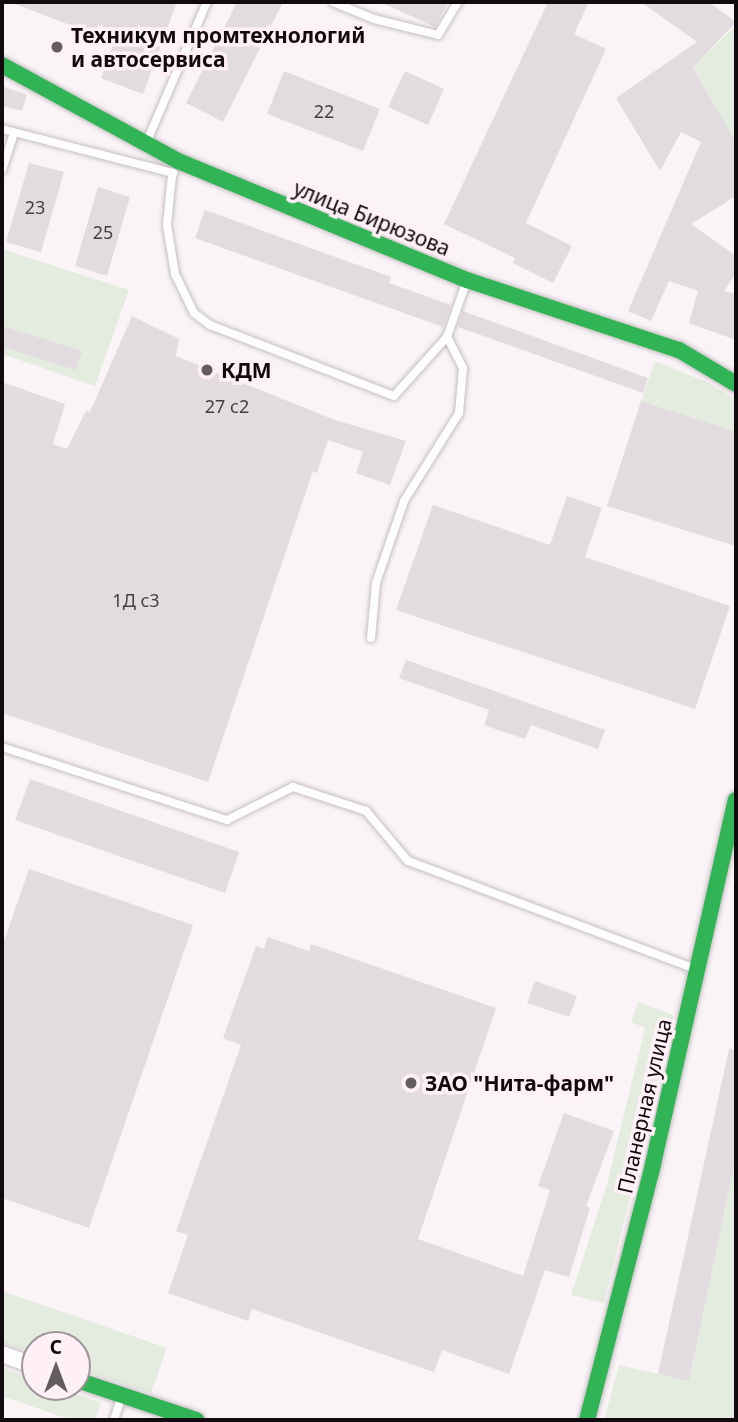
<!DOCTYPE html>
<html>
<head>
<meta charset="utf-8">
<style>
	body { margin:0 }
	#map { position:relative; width:738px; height:1422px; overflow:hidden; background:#faf4f7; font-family:"Noto Sans",sans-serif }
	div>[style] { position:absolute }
	.green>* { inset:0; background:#e3ecde }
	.building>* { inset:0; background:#e2dbdf }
	.roads { filter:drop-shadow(0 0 2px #c5bfc2) drop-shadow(0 0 2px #c5bfc2) }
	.lane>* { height:8px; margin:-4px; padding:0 4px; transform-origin:4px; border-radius:4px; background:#fefdfe }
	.street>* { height:16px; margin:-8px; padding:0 8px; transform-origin:8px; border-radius:8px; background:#fefdfe }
	.fast>* { height:16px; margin:-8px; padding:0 8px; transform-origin:8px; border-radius:8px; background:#30b455 }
	.dots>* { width:19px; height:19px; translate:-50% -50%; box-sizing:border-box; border:4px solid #fef0f6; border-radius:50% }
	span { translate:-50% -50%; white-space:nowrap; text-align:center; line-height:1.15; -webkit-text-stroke:7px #fef0f6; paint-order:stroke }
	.number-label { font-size:18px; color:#453e42 }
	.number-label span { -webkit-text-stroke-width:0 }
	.poi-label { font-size:21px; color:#110a0e; font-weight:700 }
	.left { translate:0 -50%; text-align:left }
	.street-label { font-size:21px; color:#110a0e }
	.frame { position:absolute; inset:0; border:4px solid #110a0e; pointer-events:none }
	.north { position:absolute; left:21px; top:1331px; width:70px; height:70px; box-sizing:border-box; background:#fef0f6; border:2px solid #9f9499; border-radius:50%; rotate:0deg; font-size:19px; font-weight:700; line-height:28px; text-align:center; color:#110a0e }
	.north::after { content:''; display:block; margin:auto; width:24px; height:32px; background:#635c60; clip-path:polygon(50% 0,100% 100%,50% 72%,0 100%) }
</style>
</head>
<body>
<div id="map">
	<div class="green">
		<i style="clip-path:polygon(736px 25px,736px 142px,693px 68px)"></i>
		<i style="clip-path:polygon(2px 249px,129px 290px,95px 386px,2px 354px)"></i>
		<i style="clip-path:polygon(655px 361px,709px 383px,736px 400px,736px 432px,641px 401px)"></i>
		<i style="clip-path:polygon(638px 1002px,673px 1015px,673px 1021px,604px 1303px,571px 1295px,607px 1184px,645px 1028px,631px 1022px)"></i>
		<i style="clip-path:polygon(736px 1156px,736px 1420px,604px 1420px,619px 1365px,689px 1381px)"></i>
		<i style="clip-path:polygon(2px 1291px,167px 1348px,151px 1393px,77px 1368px,77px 1345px,35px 1345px,35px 1354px,2px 1343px)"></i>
		<i style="clip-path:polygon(2px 1368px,35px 1380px,35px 1387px,56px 1387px,101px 1403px,95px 1420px,71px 1420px,2px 1396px)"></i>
	</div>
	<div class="building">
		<i style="clip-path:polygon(10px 2px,177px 2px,143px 94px,101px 78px,114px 42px)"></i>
		<i style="clip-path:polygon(237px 2px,283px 2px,223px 122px,186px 103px)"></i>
		<i style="clip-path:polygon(380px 2px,448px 2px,435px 27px)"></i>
		<i style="clip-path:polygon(548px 2px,589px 2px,574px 34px,606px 49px,526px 223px,572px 246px,553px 283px,513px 263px,515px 258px,444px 224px)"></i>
		<i style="clip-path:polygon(641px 2px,709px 2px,736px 22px,693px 68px,736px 142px,736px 196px,691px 224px,736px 256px,736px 273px,724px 291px,736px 294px,736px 340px,689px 323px,698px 291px,669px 281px,651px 321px,628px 311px,701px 142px,681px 132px,660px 171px,616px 98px,697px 42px)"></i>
		<i style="clip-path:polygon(284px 71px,380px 109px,363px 151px,267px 114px)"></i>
		<i style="clip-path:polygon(405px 71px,444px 89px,428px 125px,388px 107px)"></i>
		<i style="clip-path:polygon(2px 86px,27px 95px,22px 111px,2px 106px)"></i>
		<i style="clip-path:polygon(29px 163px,64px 172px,41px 252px,6px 242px)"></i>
		<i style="clip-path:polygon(98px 187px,130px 197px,107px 276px,75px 266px)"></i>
		<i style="clip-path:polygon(205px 210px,391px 277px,389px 283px,451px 305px,443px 327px,195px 238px)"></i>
		<i style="clip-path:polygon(463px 311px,648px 378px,643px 393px,458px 327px)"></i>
		<i style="clip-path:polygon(132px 316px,179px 339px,176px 356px,335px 420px,406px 441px,390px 485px,356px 473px,363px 452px,328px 440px,317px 473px,313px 471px,208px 782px,2px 713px,2px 382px,65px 404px,53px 444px,67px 449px,86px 411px,90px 412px)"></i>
		<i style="clip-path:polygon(2px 326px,82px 351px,76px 370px,2px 347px)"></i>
		<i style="clip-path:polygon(641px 401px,736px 432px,736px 546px,607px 506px)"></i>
		<i style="clip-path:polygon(567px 496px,602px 508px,585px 557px,730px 606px,695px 709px,396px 610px,433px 505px,550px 545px)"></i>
		<i style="clip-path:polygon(406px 660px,605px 730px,598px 749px,531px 725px,525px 739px,484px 725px,489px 710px,399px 678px)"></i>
		<i style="clip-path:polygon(30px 779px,239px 852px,225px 893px,15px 820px)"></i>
		<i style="clip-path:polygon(29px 869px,193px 925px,89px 1228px,2px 1198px,2px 947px)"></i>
		<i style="clip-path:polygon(268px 937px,309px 951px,311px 944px,496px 1008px,418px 1239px,523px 1276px,550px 1190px,538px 1186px,564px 1113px,614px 1131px,586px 1206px,590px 1208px,569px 1277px,545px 1270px,509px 1374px,442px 1350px,434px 1372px,252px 1309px,248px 1321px,168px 1293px,188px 1235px,176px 1231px,241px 1045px,223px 1038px,256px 946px,264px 949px)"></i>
		<i style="clip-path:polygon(535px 981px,577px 996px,569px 1017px,527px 1003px)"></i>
		<i style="clip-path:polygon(729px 1049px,736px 1050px,736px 1156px,689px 1381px,658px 1374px)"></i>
	</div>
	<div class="roads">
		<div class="lane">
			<i style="left:333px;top:2px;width:44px;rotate:22.5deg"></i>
			<i style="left:374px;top:19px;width:66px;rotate:14deg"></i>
			<i style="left:438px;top:35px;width:39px;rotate:-59deg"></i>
			<i style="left:2px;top:129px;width:177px;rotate:14.4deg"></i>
			<i style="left:147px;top:141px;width:151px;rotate:-66.7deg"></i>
			<i style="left:2px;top:170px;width:39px;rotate:-72deg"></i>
			<i style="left:172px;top:175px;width:50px;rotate:95.7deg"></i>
			<i style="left:167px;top:225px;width:50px;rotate:80.7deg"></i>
			<i style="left:175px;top:274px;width:43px;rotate:64deg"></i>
			<i style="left:194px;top:313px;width:20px;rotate:37deg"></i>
			<i style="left:210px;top:325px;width:197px;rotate:21.1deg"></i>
			<i style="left:394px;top:396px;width:79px;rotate:-48.1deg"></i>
			<i style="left:371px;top:638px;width:55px;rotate:-84.8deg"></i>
			<i style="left:376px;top:583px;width:87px;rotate:-71.1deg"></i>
			<i style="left:404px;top:501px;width:104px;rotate:-58deg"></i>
			<i style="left:459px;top:413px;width:45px;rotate:-84.9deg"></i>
			<i style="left:463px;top:368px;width:35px;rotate:-117deg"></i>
			<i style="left:447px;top:337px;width:57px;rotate:-70.6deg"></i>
			<i style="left:2px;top:747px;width:237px;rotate:18deg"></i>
			<i style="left:227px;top:820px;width:74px;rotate:-26.6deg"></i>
			<i style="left:293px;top:787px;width:77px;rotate:18.2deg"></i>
			<i style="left:366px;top:811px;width:65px;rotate:50deg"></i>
			<i style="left:408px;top:861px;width:308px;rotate:20.6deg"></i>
			<i style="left:114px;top:1420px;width:23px;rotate:-72deg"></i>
		</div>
		<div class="street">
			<i style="left:2px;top:1354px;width:35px;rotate:20deg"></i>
		</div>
		<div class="fast">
			<i style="left:2px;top:65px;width:200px;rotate:28.6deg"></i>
			<i style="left:178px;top:161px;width:313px;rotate:22.4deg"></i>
			<i style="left:467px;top:280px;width:223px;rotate:18.3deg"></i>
			<i style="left:679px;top:350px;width:66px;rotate:30.8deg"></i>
			<i style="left:77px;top:1380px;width:126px;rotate:18.6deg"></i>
			<i style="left:587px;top:1420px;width:264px;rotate:-75.5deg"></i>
			<i style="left:653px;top:1164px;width:373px;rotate:-77.2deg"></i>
		</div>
	</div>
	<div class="dots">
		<i style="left:57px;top:47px;background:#635c60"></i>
		<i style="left:207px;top:370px;background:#635c60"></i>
		<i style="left:411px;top:1083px;background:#635c60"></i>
	</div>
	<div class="number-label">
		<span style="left:324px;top:111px">22</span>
		<span style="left:35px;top:207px">23</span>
		<span style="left:103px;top:232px">25</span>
		<span style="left:227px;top:406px">27 с2</span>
		<span style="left:136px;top:600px">1Д с3</span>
	</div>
	<div class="poi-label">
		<span class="left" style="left:71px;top:47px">Техникум промтехнологий<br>и автосервиса</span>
		<span class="left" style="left:221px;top:370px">КДМ</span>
		<span class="left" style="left:425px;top:1083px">ЗАО "Нита-фарм"</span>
	</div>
	<div class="street-label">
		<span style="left:372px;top:218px;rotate:22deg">улица Бирюзова</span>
		<span style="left:644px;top:1106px;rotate:-77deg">Планерная улица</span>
	</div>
	<div class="frame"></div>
	<div class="north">С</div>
</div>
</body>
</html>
